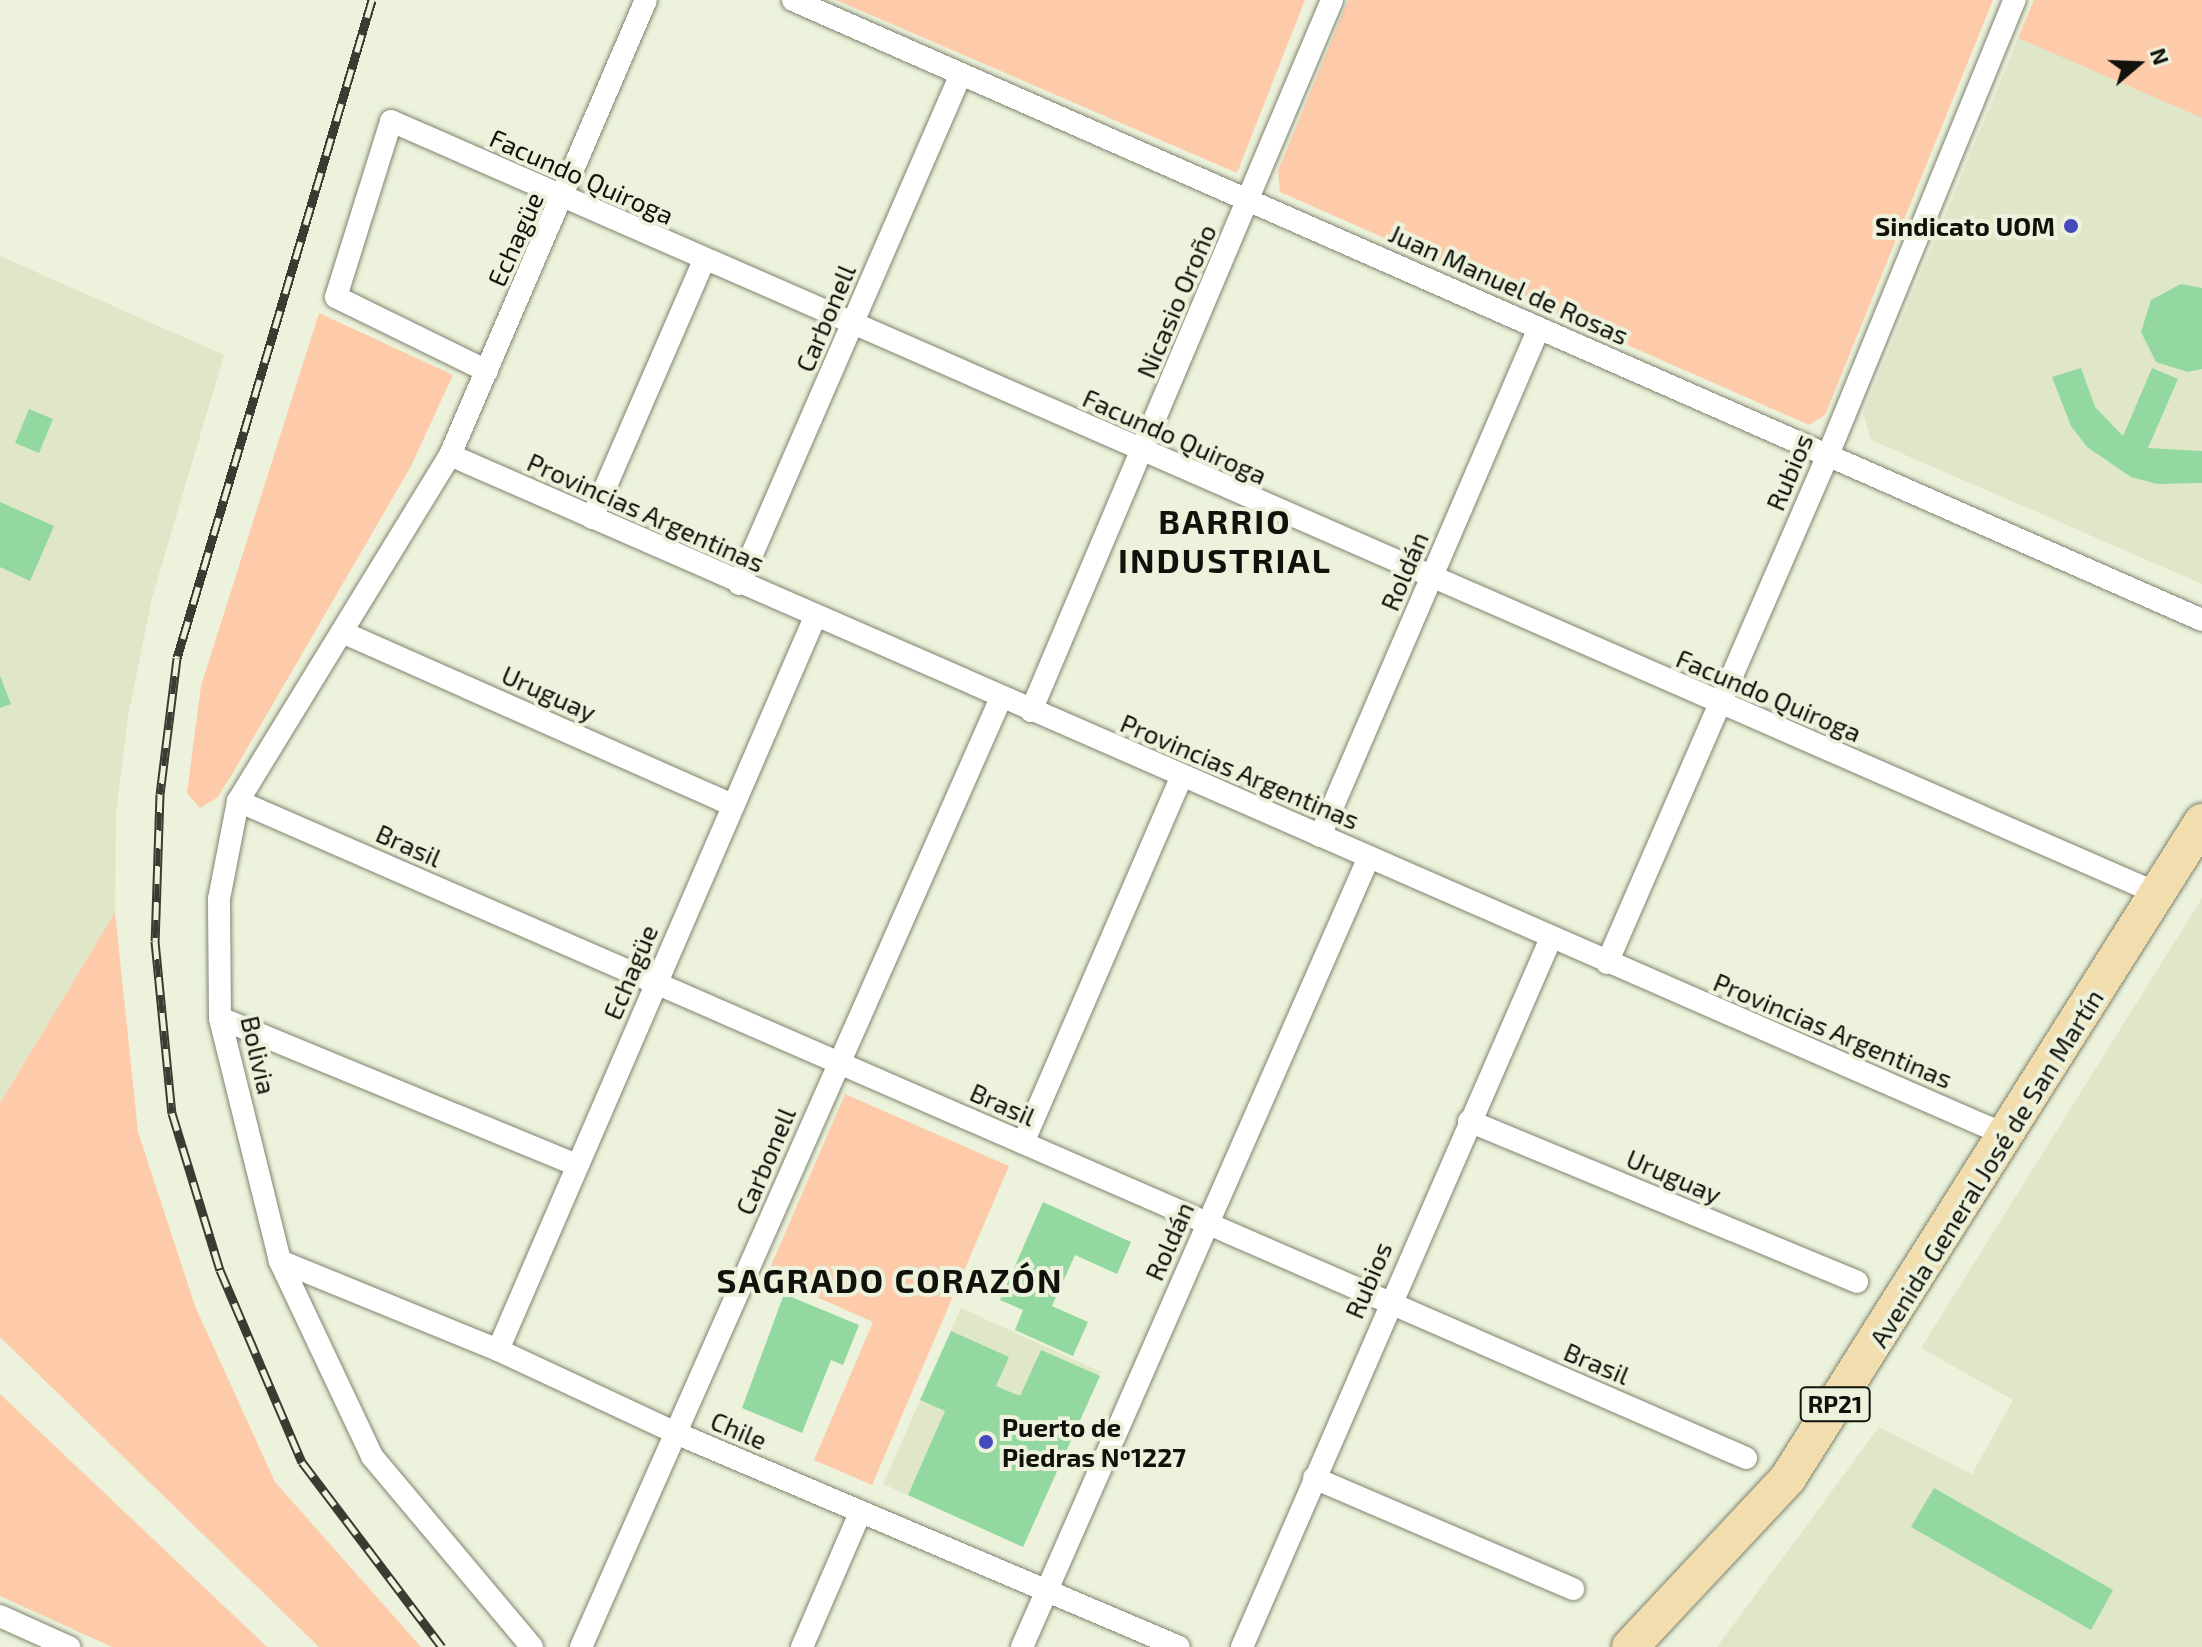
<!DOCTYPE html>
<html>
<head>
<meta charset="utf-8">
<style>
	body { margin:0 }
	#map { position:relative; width:2202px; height:1647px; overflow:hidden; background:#ecf2db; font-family:"Exo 2",sans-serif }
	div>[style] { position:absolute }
	.built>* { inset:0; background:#e0e7c9 }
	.green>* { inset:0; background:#fdcbaa }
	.building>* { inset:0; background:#93d8a0 }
	.roads { filter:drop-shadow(0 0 2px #7e836f) drop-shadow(0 0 2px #7e836f) }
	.street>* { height:22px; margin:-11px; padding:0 11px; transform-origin:11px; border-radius:11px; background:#fff }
	.primary>* { height:36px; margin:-18px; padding:0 18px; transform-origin:18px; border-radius:18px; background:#f2ddae }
	.rail>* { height:9px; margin-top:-4.5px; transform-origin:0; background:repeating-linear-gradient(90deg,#ecf2db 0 18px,#3a3c32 0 36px); box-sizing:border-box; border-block:2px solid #3a3c32 }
	.dots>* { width:22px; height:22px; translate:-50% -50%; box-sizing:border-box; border:4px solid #ecf2db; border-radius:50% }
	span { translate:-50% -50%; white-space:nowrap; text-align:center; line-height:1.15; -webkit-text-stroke:8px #ecf2db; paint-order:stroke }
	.shield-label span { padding:2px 6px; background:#ecf2db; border:2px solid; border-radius:6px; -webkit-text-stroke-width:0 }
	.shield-label { font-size:24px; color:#11120b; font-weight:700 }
	.street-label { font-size:26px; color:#11120b }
	.poi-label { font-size:26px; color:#11120b; font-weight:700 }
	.right { translate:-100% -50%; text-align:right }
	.left { translate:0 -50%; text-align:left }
	.district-label { font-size:34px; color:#11120b; font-weight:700; letter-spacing:2px }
	.north { position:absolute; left:2098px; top:24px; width:80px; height:80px; -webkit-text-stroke:6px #ecf2db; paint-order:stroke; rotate:71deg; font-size:22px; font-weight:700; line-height:32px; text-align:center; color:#11120b }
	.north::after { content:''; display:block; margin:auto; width:28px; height:36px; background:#11120b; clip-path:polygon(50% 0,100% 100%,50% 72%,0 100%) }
</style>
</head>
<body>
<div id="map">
	<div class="built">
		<i style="clip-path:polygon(2034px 0,2202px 0,2202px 584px,1871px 440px,1863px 413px)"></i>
		<i style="clip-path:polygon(0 256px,224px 355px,152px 598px,128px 717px,116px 813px,115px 912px,0 1103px)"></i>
		<i style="clip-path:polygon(2202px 898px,2202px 1647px,1717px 1647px,1879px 1427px,1972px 1474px,2013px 1400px,1921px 1348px)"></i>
		<i style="clip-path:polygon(961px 1308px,1101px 1372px,1023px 1547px,883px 1484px)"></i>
	</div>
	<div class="green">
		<i style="clip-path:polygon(836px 0,1305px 0,1237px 173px)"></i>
		<i style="clip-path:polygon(1348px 0,1993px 0,1825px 415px,1809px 425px,1280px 192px,1278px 171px)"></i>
		<i style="clip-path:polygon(2034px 0,2202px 0,2202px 118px,2018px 38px)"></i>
		<i style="clip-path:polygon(319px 313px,453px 375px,410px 468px,231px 776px,217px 798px,200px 808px,187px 793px,201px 686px)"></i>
		<i style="clip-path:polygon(115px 912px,138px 1132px,195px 1306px,275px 1482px,421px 1647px,319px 1647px,0 1337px,0 1103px)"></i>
		<i style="clip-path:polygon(845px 1094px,1009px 1166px,872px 1485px,814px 1460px,873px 1322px,767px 1275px)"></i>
		<i style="clip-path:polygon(0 1394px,267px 1647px,112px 1647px,0 1596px)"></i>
	</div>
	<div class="building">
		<i style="clip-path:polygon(2181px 284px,2202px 288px,2202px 369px,2188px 372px,2156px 362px,2141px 332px,2151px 300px)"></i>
		<i style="clip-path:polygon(2081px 368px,2095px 407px,2123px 436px,2152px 368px,2178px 379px,2148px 448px,2202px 451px,2202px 483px,2157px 484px,2131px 477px,2087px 447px,2071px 426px,2052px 377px)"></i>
		<i style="clip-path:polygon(29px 409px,53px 419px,39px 453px,15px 443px)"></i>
		<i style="clip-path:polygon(0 502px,54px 526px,30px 581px,0 567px)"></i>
		<i style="clip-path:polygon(0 676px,11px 704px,0 708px)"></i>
		<i style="clip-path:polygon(1043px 1202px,1131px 1242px,1117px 1274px,1075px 1255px,1052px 1306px,1088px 1322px,1073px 1356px,1015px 1330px,1023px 1310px,1000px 1300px)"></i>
		<i style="clip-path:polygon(784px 1294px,859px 1325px,843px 1365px,831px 1360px,802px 1433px,742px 1408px)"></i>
		<i style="clip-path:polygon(951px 1331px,1009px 1357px,996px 1386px,1020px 1396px,1041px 1350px,1100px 1376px,1023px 1547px,908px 1495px,945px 1411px,920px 1400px)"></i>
		<i style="clip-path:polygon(1934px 1488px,2113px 1590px,2091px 1630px,1911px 1527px)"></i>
	</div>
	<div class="roads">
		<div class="street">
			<i style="left:793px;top:0;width:1539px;rotate:23.75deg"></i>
			<i style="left:487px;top:371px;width:168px;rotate:-153.9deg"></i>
			<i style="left:336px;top:297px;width:184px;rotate:-72.6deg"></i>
			<i style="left:391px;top:121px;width:1930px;rotate:23.62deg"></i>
			<i style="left:450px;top:455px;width:1700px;rotate:23.61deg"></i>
			<i style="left:592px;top:518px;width:280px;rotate:-66.5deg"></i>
			<i style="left:739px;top:584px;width:556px;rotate:-66.48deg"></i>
			<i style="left:342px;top:632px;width:428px;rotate:23.9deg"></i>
			<i style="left:1031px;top:711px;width:772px;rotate:-67.05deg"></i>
			<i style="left:238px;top:801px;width:1645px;rotate:23.54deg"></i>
			<i style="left:1320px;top:836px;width:553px;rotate:-66.68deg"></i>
			<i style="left:1607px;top:963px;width:554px;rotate:-66.49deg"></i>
			<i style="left:1828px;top:455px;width:492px;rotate:-67.7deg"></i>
			<i style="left:220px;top:1018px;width:386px;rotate:22.4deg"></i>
			<i style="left:1469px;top:1121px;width:420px;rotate:22.5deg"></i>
			<i style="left:1023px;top:1143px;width:400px;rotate:-66.6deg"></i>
			<i style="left:280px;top:1261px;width:235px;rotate:22.2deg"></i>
			<i style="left:498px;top:1350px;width:199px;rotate:25deg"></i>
			<i style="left:678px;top:1434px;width:544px;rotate:23.03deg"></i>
			<i style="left:498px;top:1350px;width:799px;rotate:-66.61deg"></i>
			<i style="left:1314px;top:1478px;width:282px;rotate:23.2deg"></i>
			<i style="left:0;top:1616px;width:76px;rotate:24.2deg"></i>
			<i style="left:532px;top:1647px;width:249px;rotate:-130deg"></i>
			<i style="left:372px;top:1456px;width:216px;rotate:-115.3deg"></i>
			<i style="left:280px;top:1261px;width:250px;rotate:-103.9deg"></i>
			<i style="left:220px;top:1018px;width:119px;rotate:-90.5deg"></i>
			<i style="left:219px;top:899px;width:100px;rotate:-79deg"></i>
			<i style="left:238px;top:801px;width:406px;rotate:-58.5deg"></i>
			<i style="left:450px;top:455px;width:495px;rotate:-66.7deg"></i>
			<i style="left:581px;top:1647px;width:1038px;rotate:-66.13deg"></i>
			<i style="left:802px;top:1647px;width:146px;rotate:-66.6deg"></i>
			<i style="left:1022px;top:1647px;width:863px;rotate:-66.29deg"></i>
			<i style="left:1242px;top:1647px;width:773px;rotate:-66.45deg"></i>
		</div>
		<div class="primary">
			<i style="left:1630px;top:1647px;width:231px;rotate:-46.9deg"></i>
			<i style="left:1788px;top:1478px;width:776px;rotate:-57.74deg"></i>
		</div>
	</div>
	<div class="rail">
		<i style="left:372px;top:0;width:686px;rotate:106.51deg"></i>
		<i style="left:177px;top:658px;width:137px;rotate:97.1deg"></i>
		<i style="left:160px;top:794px;width:147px;rotate:91.9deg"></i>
		<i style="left:155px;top:941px;width:173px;rotate:84.4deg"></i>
		<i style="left:172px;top:1113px;width:164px;rotate:73deg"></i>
		<i style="left:220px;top:1270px;width:209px;rotate:66.9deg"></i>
		<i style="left:302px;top:1462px;width:232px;rotate:52.9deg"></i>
	</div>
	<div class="dots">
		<i style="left:2071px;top:226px;background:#4449be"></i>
		<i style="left:986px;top:1442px;background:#4449be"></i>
	</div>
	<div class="shield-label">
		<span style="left:1835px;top:1404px">RP21</span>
	</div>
	<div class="street-label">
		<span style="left:582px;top:176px;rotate:24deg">Facundo Quiroga</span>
		<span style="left:515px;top:239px;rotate:-66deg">Echagüe</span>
		<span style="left:1509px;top:284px;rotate:24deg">Juan Manuel de Rosas</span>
		<span style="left:1176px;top:301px;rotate:-67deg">Nicasio Oroño</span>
		<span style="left:825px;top:318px;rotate:-67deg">Carbonell</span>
		<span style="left:1175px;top:436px;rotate:24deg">Facundo Quiroga</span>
		<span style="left:1789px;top:472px;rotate:-67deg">Rubios</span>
		<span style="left:646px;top:512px;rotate:24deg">Provincias Argentinas</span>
		<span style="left:1404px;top:571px;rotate:-67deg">Roldán</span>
		<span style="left:549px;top:693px;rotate:24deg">Uruguay</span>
		<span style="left:1769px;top:695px;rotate:23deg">Facundo Quiroga</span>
		<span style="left:1240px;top:771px;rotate:23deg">Provincias Argentinas</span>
		<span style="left:409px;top:845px;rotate:24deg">Brasil</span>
		<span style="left:630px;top:972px;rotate:-67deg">Echagüe</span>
		<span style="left:1833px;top:1030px;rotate:23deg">Provincias Argentinas</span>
		<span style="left:259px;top:1055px;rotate:77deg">Bolivia</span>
		<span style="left:1003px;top:1104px;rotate:24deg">Brasil</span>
		<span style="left:765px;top:1161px;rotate:-67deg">Carbonell</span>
		<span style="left:1986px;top:1168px;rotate:-58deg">Avenida General José de San Martín</span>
		<span style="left:1674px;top:1176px;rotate:23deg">Uruguay</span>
		<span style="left:1169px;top:1241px;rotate:-66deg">Roldán</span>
		<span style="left:1368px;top:1280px;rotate:-67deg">Rubios</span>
		<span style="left:1597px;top:1363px;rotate:23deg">Brasil</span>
		<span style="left:739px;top:1430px;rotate:23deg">Chile</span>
	</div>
	<div class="poi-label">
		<span class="right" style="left:2055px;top:226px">Sindicato UOM</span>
		<span class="left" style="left:1002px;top:1442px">Puerto de<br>Piedras Nº1227</span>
	</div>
	<div class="district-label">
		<span style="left:1225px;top:540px">BARRIO<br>INDUSTRIAL</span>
		<span style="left:890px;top:1280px">SAGRADO CORAZÓN</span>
	</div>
	<div class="north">N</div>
</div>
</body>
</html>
